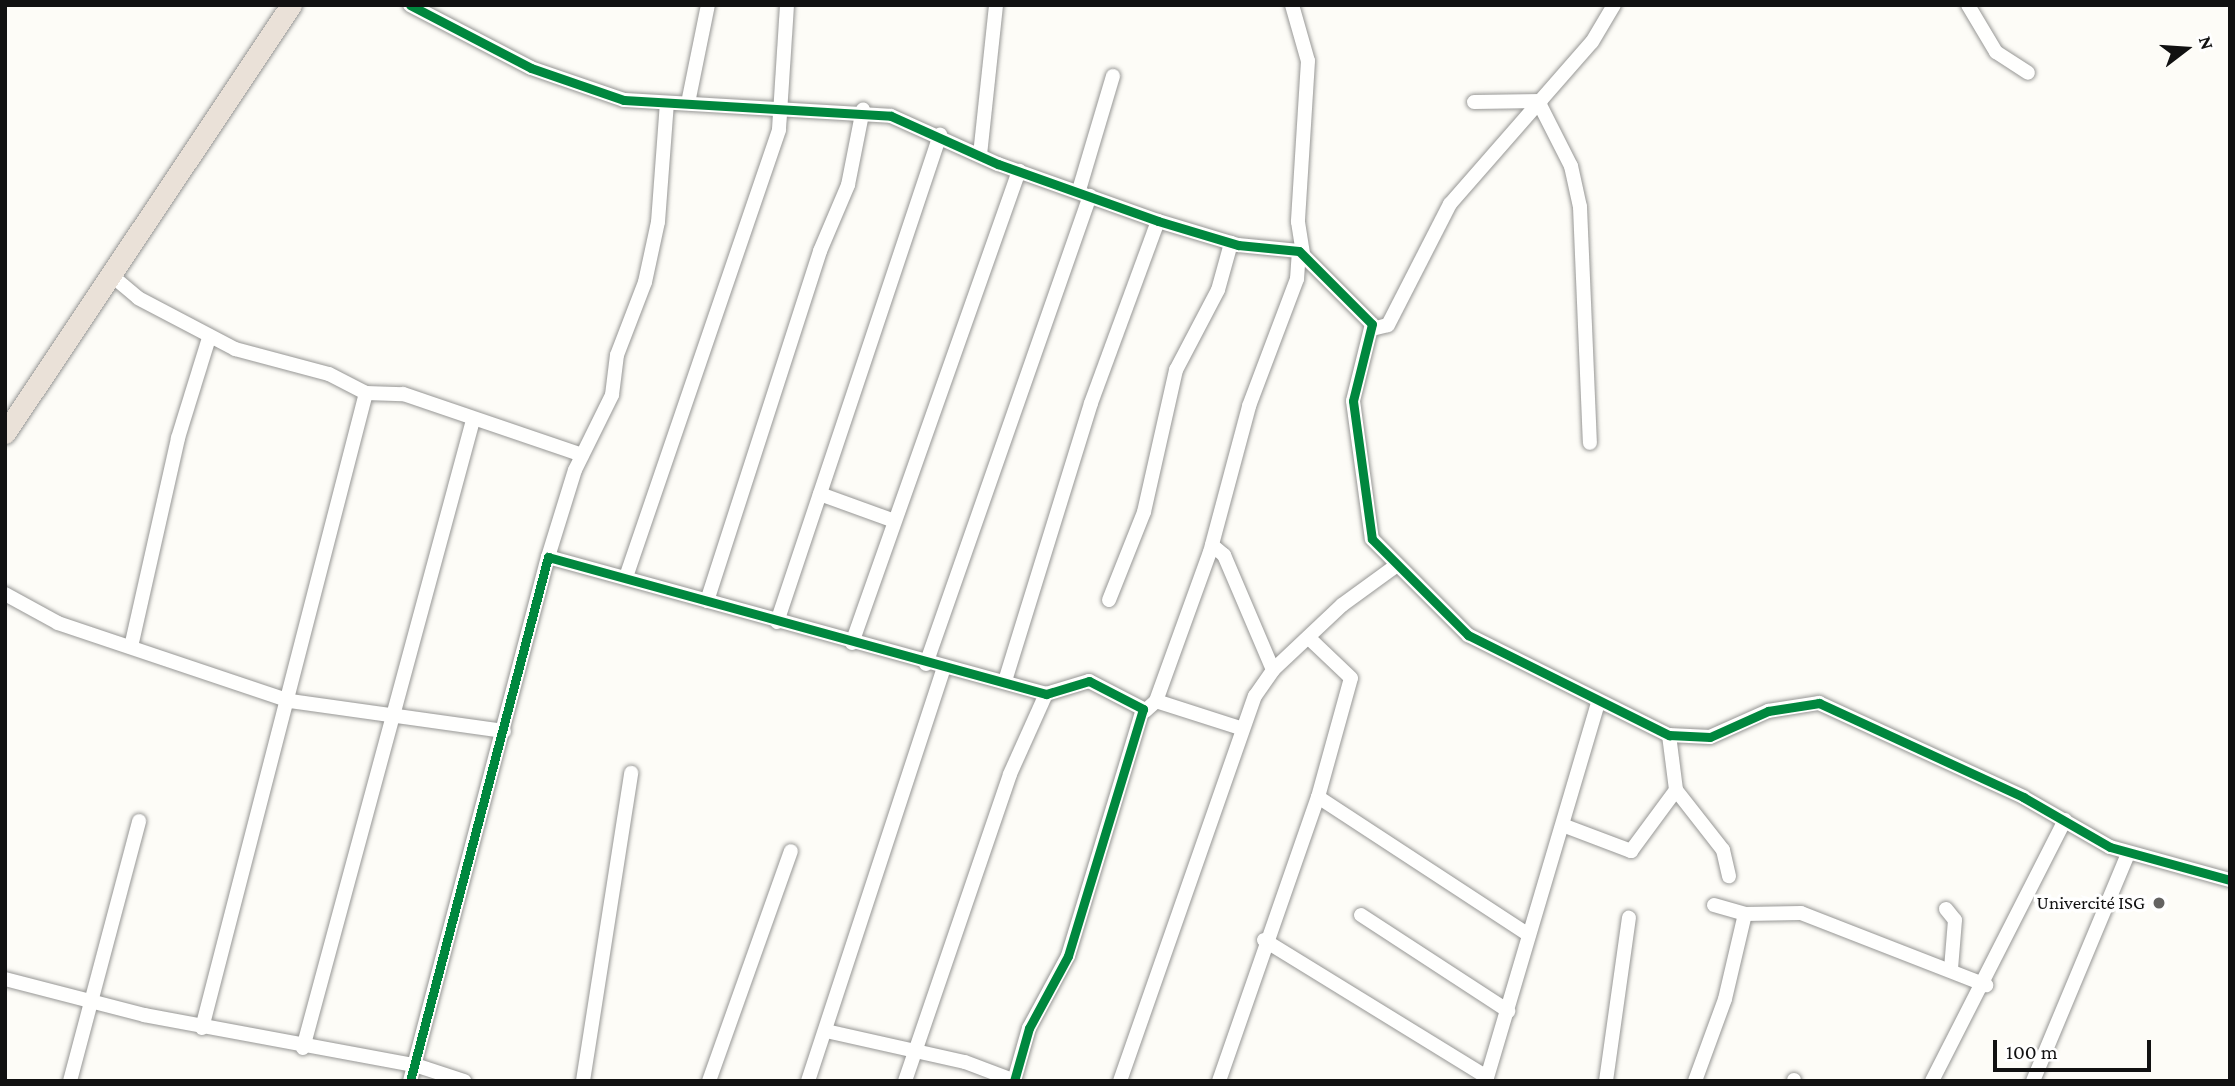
<!DOCTYPE html>
<html>
<head>
<meta charset="utf-8">
<style>
	body { margin:0 }
	#map { position:relative; width:2235px; height:1086px; overflow:hidden; background:#fdfcf7; font-family:"Crimson Pro",serif }
	div>[style] { position:absolute }
	.roads { filter:drop-shadow(0 0 2px #979795) drop-shadow(0 0 2px #979795) }
	.minor>* { height:14px; margin:-7px; padding:0 7px; transform-origin:7px; border-radius:7px; background:#fffffe }
	.highway>* { height:21px; margin:-10.5px; padding:0 10.5px; transform-origin:10.5px; border-radius:10.5px; background:#eae1d8 }
	.cycleway>* { height:9px; margin:-4.5px; padding:0 4.5px; transform-origin:4.5px; border-radius:4.5px; background:#00873e }
	.dots>* { width:19px; height:19px; translate:-50% -50%; box-sizing:border-box; border:4px solid #fff; border-radius:50% }
	span { translate:-50% -50%; white-space:nowrap; text-align:center; line-height:1.15; -webkit-text-stroke:7px #fff; paint-order:stroke }
	.poi-label { font-size:19px; color:#111 }
	.right { translate:-100% -50%; text-align:right }
	.frame { position:absolute; inset:0; border:7px solid #111; pointer-events:none }
	.north { position:absolute; left:2151px; top:14px; width:70px; height:70px; -webkit-text-stroke:5px #fff; paint-order:stroke; rotate:73deg; font-size:19px; font-weight:700; line-height:28px; text-align:center; color:#111 }
	.north::after { content:''; display:block; margin:auto; width:24px; height:32px; background:#111; clip-path:polygon(50% 0,100% 100%,50% 72%,0 100%) }
	.scale { position:absolute; left:1993px; top:1040px; width:158px; height:32px; box-sizing:border-box; border:4px solid #111; border-top:0; padding-left:9px; font-size:21px; line-height:24px; white-space:nowrap; color:#111; -webkit-text-stroke:5px #fff; paint-order:stroke }
</style>
</head>
<body>
<div id="map">
	<div class="roads">
		<div class="minor">
			<i style="left:410px;top:5px;width:136px;rotate:27.5deg"></i>
			<i style="left:531px;top:68px;width:98px;rotate:19deg"></i>
			<i style="left:624px;top:100px;width:267px;rotate:3.4deg"></i>
			<i style="left:891px;top:116px;width:117px;rotate:24.2deg"></i>
			<i style="left:998px;top:164px;width:170px;rotate:19.6deg"></i>
			<i style="left:1158px;top:221px;width:84px;rotate:16.7deg"></i>
			<i style="left:1238px;top:245px;width:61px;rotate:5.6deg"></i>
			<i style="left:1299px;top:251px;width:103px;rotate:45deg"></i>
			<i style="left:1372px;top:324px;width:79px;rotate:103.9deg"></i>
			<i style="left:1353px;top:401px;width:139px;rotate:82.2deg"></i>
			<i style="left:1372px;top:539px;width:136px;rotate:45deg"></i>
			<i style="left:1468px;top:635px;width:225px;rotate:26.5deg"></i>
			<i style="left:1669px;top:735px;width:41px;rotate:2.8deg"></i>
			<i style="left:1710px;top:737px;width:64px;rotate:-24.1deg"></i>
			<i style="left:1768px;top:711px;width:52px;rotate:-8.9deg"></i>
			<i style="left:1819px;top:703px;width:225px;rotate:24.7deg"></i>
			<i style="left:2023px;top:797px;width:100px;rotate:29.9deg"></i>
			<i style="left:2110px;top:847px;width:124px;rotate:15.4deg"></i>
			<i style="left:1292px;top:5px;width:58px;rotate:74.1deg"></i>
			<i style="left:1308px;top:61px;width:161px;rotate:93.6deg"></i>
			<i style="left:1298px;top:222px;width:32px;rotate:81deg"></i>
			<i style="left:1968px;top:5px;width:55px;rotate:59.2deg"></i>
			<i style="left:1996px;top:52px;width:38px;rotate:33deg"></i>
			<i style="left:1474px;top:102px;width:67px;rotate:-0.9deg"></i>
			<i style="left:688px;top:103px;width:100px;rotate:-78.5deg"></i>
			<i style="left:1539px;top:103px;width:71px;rotate:63.1deg"></i>
			<i style="left:1571px;top:166px;width:42px;rotate:77.6deg"></i>
			<i style="left:1580px;top:207px;width:236px;rotate:87.6deg"></i>
			<i style="left:980px;top:155px;width:151px;rotate:-83.9deg"></i>
			<i style="left:1079px;top:190px;width:119px;rotate:-73.4deg"></i>
			<i style="left:111px;top:275px;width:35px;rotate:40deg"></i>
			<i style="left:138px;top:298px;width:110px;rotate:27.7deg"></i>
			<i style="left:235px;top:349px;width:97px;rotate:14.9deg"></i>
			<i style="left:329px;top:374px;width:42px;rotate:27.2deg"></i>
			<i style="left:366px;top:393px;width:37px;rotate:2deg"></i>
			<i style="left:403px;top:394px;width:189px;rotate:18.8deg"></i>
			<i style="left:1372px;top:329px;width:16px;rotate:-14deg"></i>
			<i style="left:1388px;top:325px;width:136px;rotate:-62.9deg"></i>
			<i style="left:1450px;top:204px;width:215px;rotate:-48.8deg"></i>
			<i style="left:1592px;top:42px;width:43px;rotate:-59.3deg"></i>
			<i style="left:820px;top:494px;width:77px;rotate:19.9deg"></i>
			<i style="left:1212px;top:545px;width:16px;rotate:40deg"></i>
			<i style="left:1224px;top:555px;width:125px;rotate:66.9deg"></i>
			<i style="left:548px;top:557px;width:91px;rotate:-72.8deg"></i>
			<i style="left:575px;top:470px;width:84px;rotate:-63.7deg"></i>
			<i style="left:612px;top:395px;width:40px;rotate:-82.9deg"></i>
			<i style="left:617px;top:355px;width:78px;rotate:-69deg"></i>
			<i style="left:645px;top:282px;width:61px;rotate:-77.8deg"></i>
			<i style="left:658px;top:222px;width:119px;rotate:-85.7deg"></i>
			<i style="left:626px;top:577px;width:473px;rotate:-71.1deg"></i>
			<i style="left:779px;top:129px;width:124px;rotate:-86.3deg"></i>
			<i style="left:5px;top:594px;width:60px;rotate:28.7deg"></i>
			<i style="left:58px;top:623px;width:245px;rotate:18.6deg"></i>
			<i style="left:290px;top:701px;width:216px;rotate:8deg"></i>
			<i style="left:1109px;top:600px;width:95px;rotate:-68.3deg"></i>
			<i style="left:1144px;top:512px;width:146px;rotate:-77.3deg"></i>
			<i style="left:1176px;top:370px;width:90px;rotate:-62.3deg"></i>
			<i style="left:1218px;top:290px;width:49px;rotate:-74.5deg"></i>
			<i style="left:707px;top:601px;width:368px;rotate:-72.1deg"></i>
			<i style="left:820px;top:251px;width:72px;rotate:-67deg"></i>
			<i style="left:848px;top:185px;width:77px;rotate:-78.8deg"></i>
			<i style="left:777px;top:622px;width:514px;rotate:-71.49deg"></i>
			<i style="left:852px;top:643px;width:501px;rotate:-70.52deg"></i>
			<i style="left:131px;top:647px;width:214px;rotate:-77.3deg"></i>
			<i style="left:178px;top:438px;width:105px;rotate:-72.8deg"></i>
			<i style="left:926px;top:664px;width:496px;rotate:-70.7deg"></i>
			<i style="left:1005px;top:681px;width:291px;rotate:-72.8deg"></i>
			<i style="left:1091px;top:403px;width:194px;rotate:-69.8deg"></i>
			<i style="left:1156px;top:701px;width:88px;rotate:17.8deg"></i>
			<i style="left:1145px;top:711px;width:15px;rotate:-42deg"></i>
			<i style="left:1156px;top:701px;width:158px;rotate:-70.1deg"></i>
			<i style="left:1210px;top:552px;width:151px;rotate:-75deg"></i>
			<i style="left:1249px;top:406px;width:136px;rotate:-69.3deg"></i>
			<i style="left:1297px;top:279px;width:28px;rotate:-86deg"></i>
			<i style="left:1669px;top:735px;width:55px;rotate:82.7deg"></i>
			<i style="left:1676px;top:790px;width:76px;rotate:51.9deg"></i>
			<i style="left:1723px;top:850px;width:27px;rotate:77deg"></i>
			<i style="left:1318px;top:797px;width:252px;rotate:33.2deg"></i>
			<i style="left:1565px;top:826px;width:71px;rotate:20.7deg"></i>
			<i style="left:1631px;top:851px;width:76px;rotate:-53.6deg"></i>
			<i style="left:1714px;top:905px;width:32px;rotate:16deg"></i>
			<i style="left:1745px;top:914px;width:56px;rotate:-1deg"></i>
			<i style="left:1801px;top:913px;width:199px;rotate:21.3deg"></i>
			<i style="left:1946px;top:909px;width:14px;rotate:51deg"></i>
			<i style="left:1955px;top:920px;width:49px;rotate:94.7deg"></i>
			<i style="left:1361px;top:915px;width:176px;rotate:33.1deg"></i>
			<i style="left:1264px;top:940px;width:262px;rotate:31.6deg"></i>
			<i style="left:5px;top:979px;width:144px;rotate:14.5deg"></i>
			<i style="left:144px;top:1015px;width:276px;rotate:10.5deg"></i>
			<i style="left:415px;top:1065px;width:52px;rotate:18.1deg"></i>
			<i style="left:202px;top:1028px;width:656px;rotate:-75.52deg"></i>
			<i style="left:826px;top:1031px;width:142px;rotate:12.6deg"></i>
			<i style="left:965px;top:1062px;width:53px;rotate:20.8deg"></i>
			<i style="left:303px;top:1048px;width:651px;rotate:-74.85deg"></i>
			<i style="left:70px;top:1081px;width:269px;rotate:-75.1deg"></i>
			<i style="left:410px;top:1081px;width:542px;rotate:-75.25deg"></i>
			<i style="left:548px;top:557px;width:517px;rotate:15.38deg"></i>
			<i style="left:1046px;top:694px;width:45px;rotate:-16.8deg"></i>
			<i style="left:1089px;top:681px;width:61px;rotate:27.4deg"></i>
			<i style="left:1143px;top:709px;width:258px;rotate:106.9deg"></i>
			<i style="left:1068px;top:956px;width:82px;rotate:118.4deg"></i>
			<i style="left:1029px;top:1028px;width:55px;rotate:105.8deg"></i>
			<i style="left:583px;top:1081px;width:312px;rotate:-81.1deg"></i>
			<i style="left:709px;top:1081px;width:244px;rotate:-70.4deg"></i>
			<i style="left:808px;top:1081px;width:435px;rotate:-71.8deg"></i>
			<i style="left:905px;top:1081px;width:324px;rotate:-71.1deg"></i>
			<i style="left:1010px;top:774px;width:88px;rotate:-65.8deg"></i>
			<i style="left:1120px;top:1081px;width:408px;rotate:-70.7deg"></i>
			<i style="left:1255px;top:696px;width:32px;rotate:-55deg"></i>
			<i style="left:1273px;top:670px;width:95px;rotate:-43.3deg"></i>
			<i style="left:1342px;top:605px;width:68px;rotate:-36deg"></i>
			<i style="left:1219px;top:1081px;width:301px;rotate:-70.8deg"></i>
			<i style="left:1318px;top:797px;width:123px;rotate:-74.5deg"></i>
			<i style="left:1351px;top:678px;width:59px;rotate:-136.4deg"></i>
			<i style="left:1486px;top:1081px;width:393px;rotate:-73.5deg"></i>
			<i style="left:1606px;top:1081px;width:165px;rotate:-82deg"></i>
			<i style="left:1695px;top:1081px;width:87px;rotate:-69.9deg"></i>
			<i style="left:1725px;top:999px;width:87px;rotate:-76.8deg"></i>
			<i style="left:1794px;top:1081px;width:1px;rotate:-90deg"></i>
			<i style="left:1932px;top:1081px;width:293px;rotate:-63deg"></i>
			<i style="left:2033px;top:1081px;width:246px;rotate:-67.3deg"></i>
		</div>
		<div class="highway">
			<i style="left:5px;top:433px;width:515px;rotate:-56.25deg"></i>
		</div>
	</div>
	<div class="cycleway">
		<i style="left:410px;top:5px;width:136px;rotate:27.5deg"></i>
		<i style="left:531px;top:68px;width:98px;rotate:19deg"></i>
		<i style="left:624px;top:100px;width:267px;rotate:3.4deg"></i>
		<i style="left:891px;top:116px;width:117px;rotate:24.2deg"></i>
		<i style="left:998px;top:164px;width:170px;rotate:19.6deg"></i>
		<i style="left:1158px;top:221px;width:84px;rotate:16.7deg"></i>
		<i style="left:1238px;top:245px;width:61px;rotate:5.6deg"></i>
		<i style="left:1299px;top:251px;width:103px;rotate:45deg"></i>
		<i style="left:1372px;top:324px;width:79px;rotate:103.9deg"></i>
		<i style="left:1353px;top:401px;width:139px;rotate:82.2deg"></i>
		<i style="left:1372px;top:539px;width:136px;rotate:45deg"></i>
		<i style="left:1468px;top:635px;width:225px;rotate:26.5deg"></i>
		<i style="left:1669px;top:735px;width:41px;rotate:2.8deg"></i>
		<i style="left:1710px;top:737px;width:64px;rotate:-24.1deg"></i>
		<i style="left:1768px;top:711px;width:52px;rotate:-8.9deg"></i>
		<i style="left:1819px;top:703px;width:225px;rotate:24.7deg"></i>
		<i style="left:2023px;top:797px;width:100px;rotate:29.9deg"></i>
		<i style="left:2110px;top:847px;width:124px;rotate:15.4deg"></i>
		<i style="left:410px;top:1081px;width:542px;rotate:-75.25deg"></i>
		<i style="left:548px;top:557px;width:517px;rotate:15.38deg"></i>
		<i style="left:1046px;top:694px;width:45px;rotate:-16.8deg"></i>
		<i style="left:1089px;top:681px;width:61px;rotate:27.4deg"></i>
		<i style="left:1143px;top:709px;width:258px;rotate:106.9deg"></i>
		<i style="left:1068px;top:956px;width:82px;rotate:118.4deg"></i>
		<i style="left:1029px;top:1028px;width:55px;rotate:105.8deg"></i>
	</div>
	<div class="dots">
		<i style="left:2159px;top:903px;background:#646362"></i>
	</div>
	<div class="poi-label">
		<span class="right" style="left:2145px;top:903px">Univercité ISG</span>
	</div>
	<div class="frame"></div>
	<div class="north">N</div>
	<div class="scale">100 m</div>
</div>
</body>
</html>
